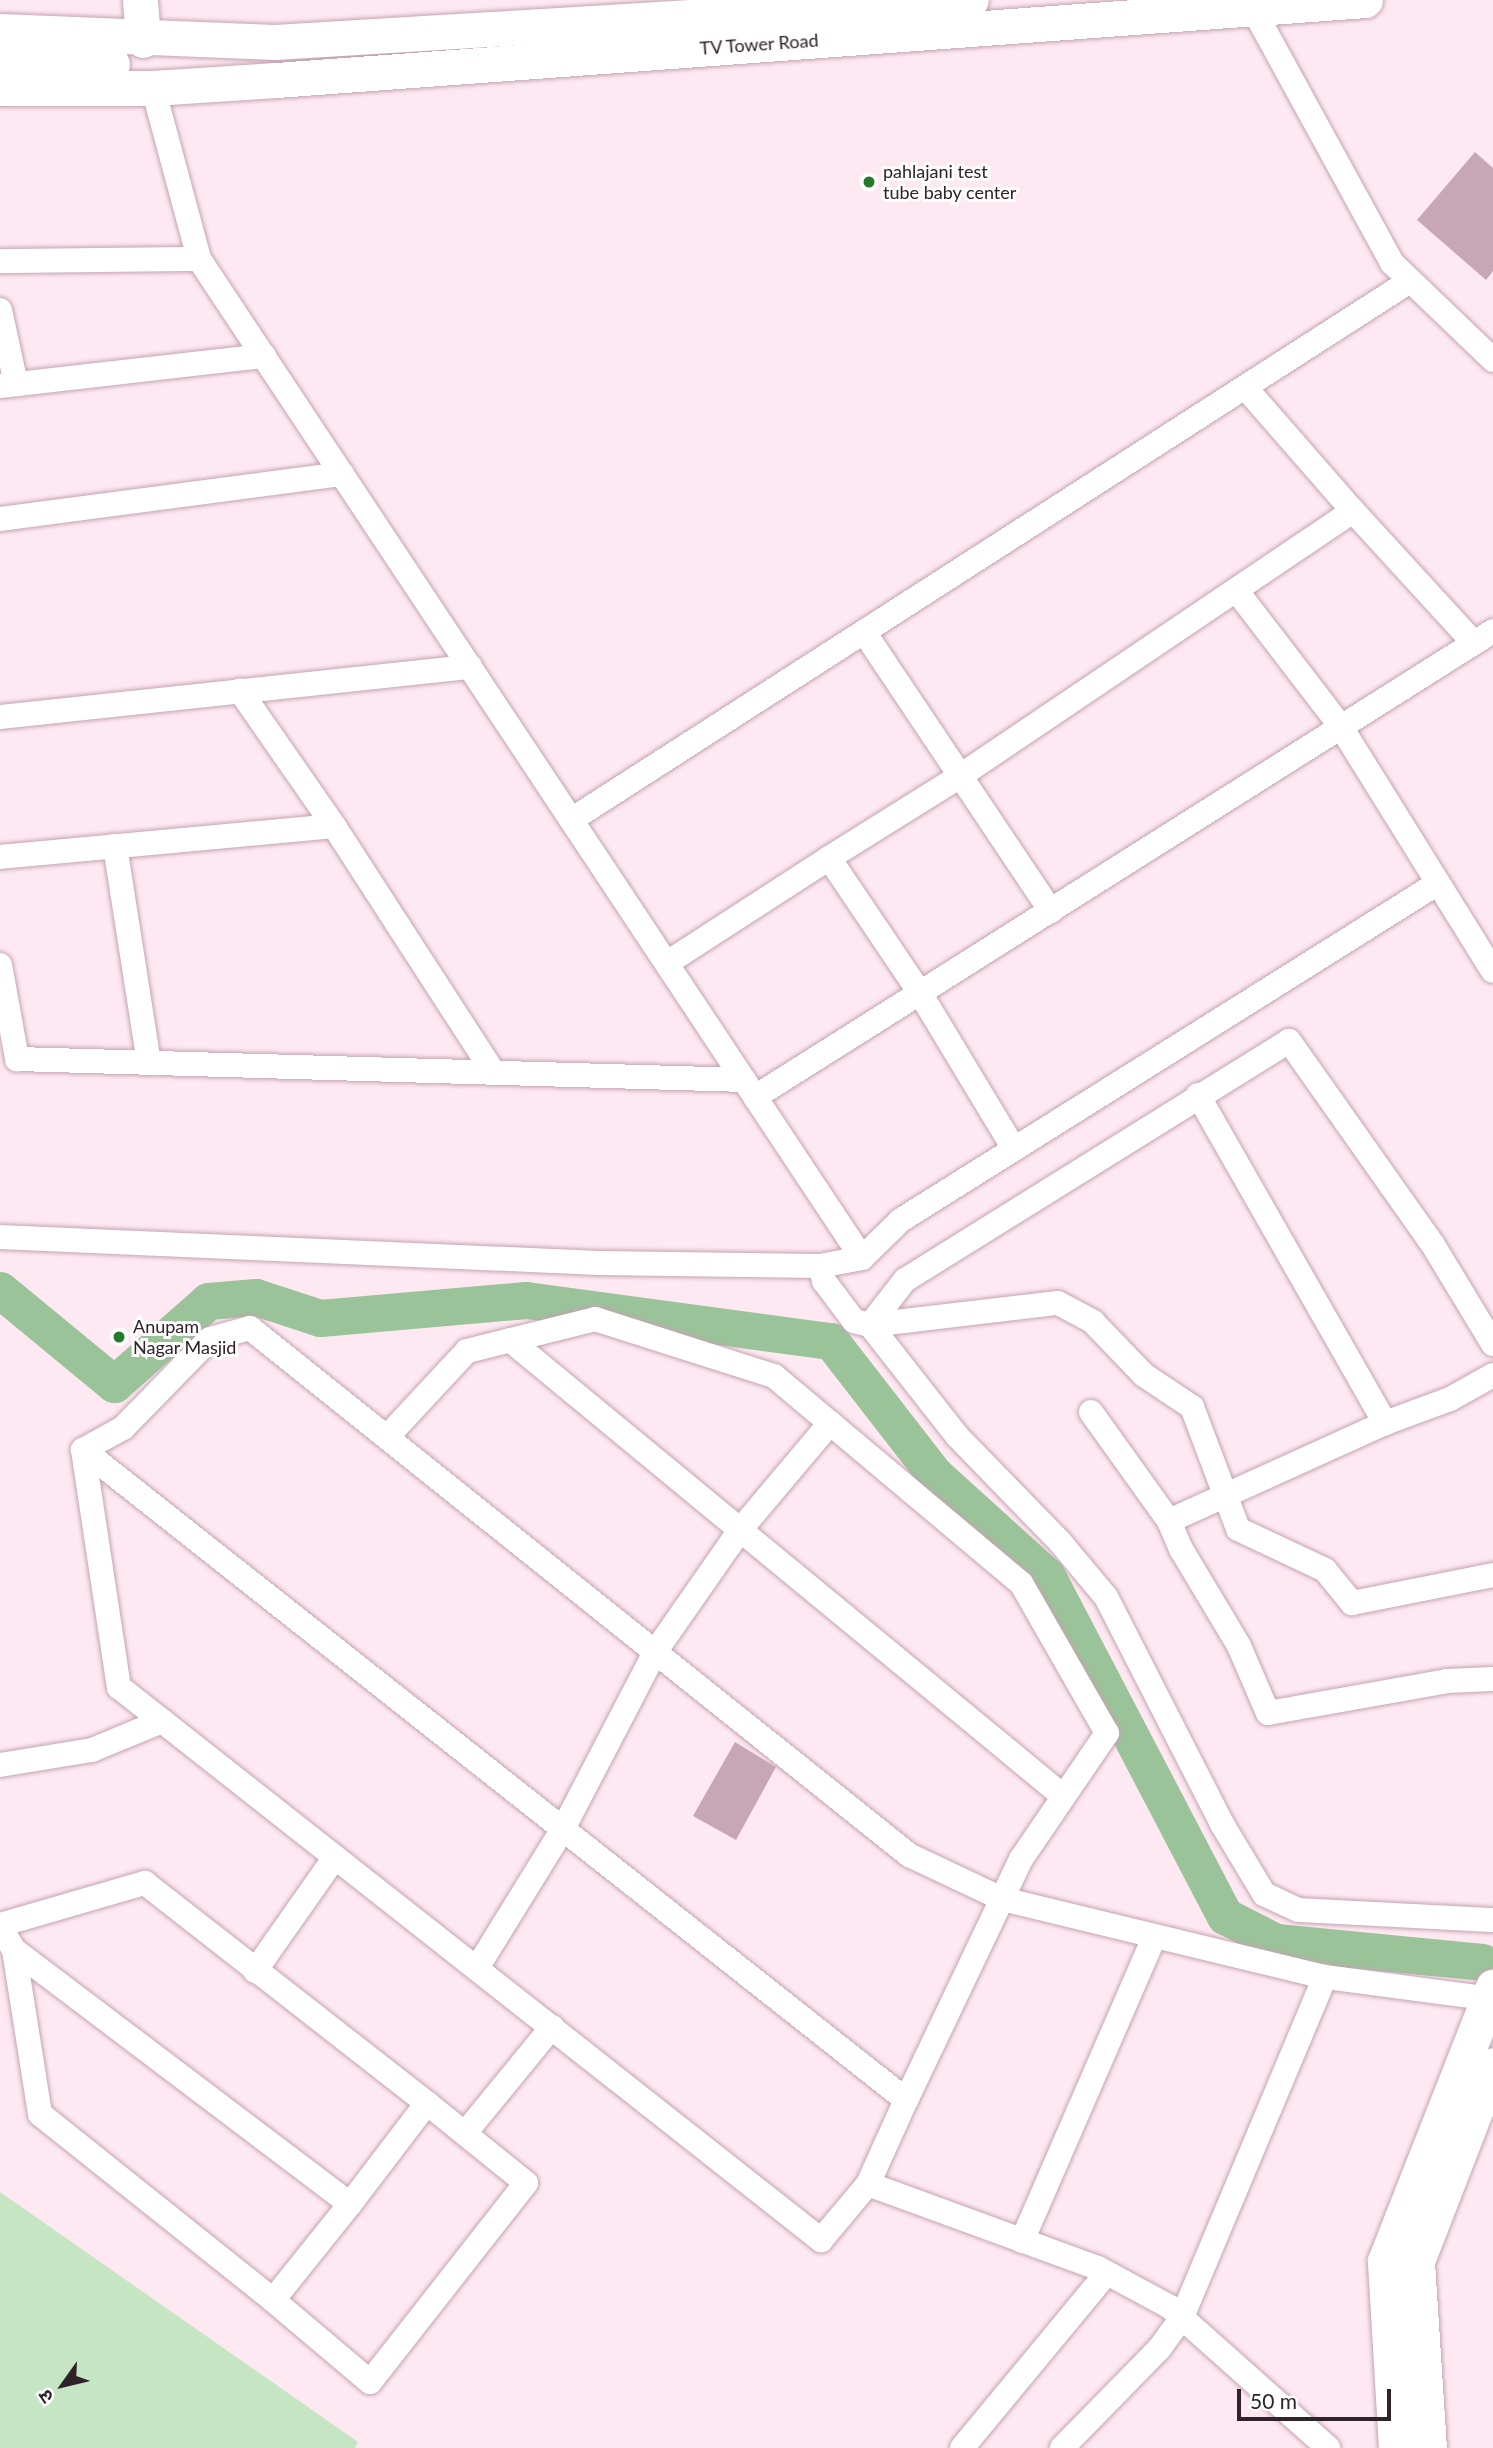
<!DOCTYPE html>
<html>
<head>
<meta charset="utf-8">
<style>
	body { margin:0 }
	#map { position:relative; width:1493px; height:2448px; overflow:hidden; background:#fee9f2; font-family:Lato,"Noto Sans Devanagari",sans-serif }
	div>[style] { position:absolute }
	.green>* { inset:0; background:#c5e5c3 }
	.river>* { height:37px; margin:-18.5px; padding:0 18.5px; transform-origin:18.5px; border-radius:18.5px; background:#9bc39a }
	.building>* { inset:0; background:#c8a7b5 }
	.roads { filter:drop-shadow(0 0 2px #c4a3b2) drop-shadow(0 0 2px #c4a3b2) }
	.street>* { height:24px; margin:-12px; padding:0 12px; transform-origin:12px; border-radius:12px; background:#fff }
	.secondary>* { height:35px; margin:-17.5px; padding:0 17.5px; transform-origin:17.5px; border-radius:17.5px; background:#fff }
	.dots>* { width:19px; height:19px; translate:-50% -50%; box-sizing:border-box; border:4px solid #fdfdfd; border-radius:50% }
	span { translate:-50% -50%; white-space:nowrap; text-align:center; line-height:1.15; -webkit-text-stroke:6px #fdfdfd; paint-order:stroke }
	.street-label { font-size:18px; color:#2f2228 }
	.poi-label { font-size:18px; color:#2f2228 }
	.left { translate:0 -50%; text-align:left }
	.north { position:absolute; left:28px; top:2350px; width:70px; height:70px; -webkit-text-stroke:5px #fdfdfd; paint-order:stroke; rotate:236deg; font-size:19px; font-weight:700; line-height:28px; text-align:center; color:#2f2228 }
	.north::after { content:''; display:block; margin:auto; width:24px; height:32px; background:#2f2228; clip-path:polygon(50% 0,100% 100%,50% 72%,0 100%) }
	.scale { position:absolute; left:1237px; top:2389px; width:154px; height:32px; box-sizing:border-box; border:4px solid #2f2228; border-top:0; padding-left:9px; font-size:21px; line-height:24px; white-space:nowrap; color:#2f2228; -webkit-text-stroke:5px #fdfdfd; paint-order:stroke }
</style>
</head>
<body>
<div id="map">
	<div class="green">
		<i style="clip-path:polygon(0 2192px,358px 2442px,355px 2448px,0 2448px)"></i>
	</div>
	<div class="river">
		<i style="left:0;top:1290px;width:148px;rotate:39.5deg"></i>
		<i style="left:114px;top:1384px;width:125px;rotate:-41.4deg"></i>
		<i style="left:208px;top:1301px;width:48px;rotate:-4.8deg"></i>
		<i style="left:256px;top:1297px;width:67px;rotate:18.2deg"></i>
		<i style="left:320px;top:1318px;width:207px;rotate:-5deg"></i>
		<i style="left:526px;top:1300px;width:308px;rotate:7.7deg"></i>
		<i style="left:831px;top:1341px;width:168px;rotate:52.2deg"></i>
		<i style="left:934px;top:1474px;width:152px;rotate:42.1deg"></i>
		<i style="left:1047px;top:1576px;width:384px;rotate:62.4deg"></i>
		<i style="left:1225px;top:1916px;width:57px;rotate:27deg"></i>
		<i style="left:1276px;top:1942px;width:207px;rotate:5.5deg"></i>
	</div>
	<div class="building">
		<i style="clip-path:polygon(1475px 152px,1493px 168px,1493px 271px,1486px 280px,1417px 220px)"></i>
		<i style="clip-path:polygon(735px 1742px,776px 1767px,736px 1840px,693px 1816px)"></i>
	</div>
	<div class="roads">
		<div class="street">
			<i style="left:1252px;top:7px;width:292px;rotate:61.3deg"></i>
			<i style="left:1392px;top:263px;width:140px;rotate:43.8deg"></i>
			<i style="left:153px;top:88px;width:177px;rotate:74.9deg"></i>
			<i style="left:199px;top:259px;width:1199px;rotate:56.43deg"></i>
			<i style="left:0;top:261px;width:199px;rotate:-0.6deg"></i>
			<i style="left:0;top:310px;width:76px;rotate:77.8deg"></i>
			<i style="left:0;top:386px;width:266px;rotate:-6.5deg"></i>
			<i style="left:1353px;top:511px;width:179px;rotate:47.5deg"></i>
			<i style="left:0;top:519px;width:345px;rotate:-7.5deg"></i>
			<i style="left:1236px;top:590px;width:173px;rotate:52.5deg"></i>
			<i style="left:1341px;top:727px;width:287px;rotate:58.1deg"></i>
			<i style="left:864px;top:632px;width:336px;rotate:56.2deg"></i>
			<i style="left:0;top:717px;width:473px;rotate:-6.1deg"></i>
			<i style="left:571px;top:820px;width:997px;rotate:-32.72deg"></i>
			<i style="left:334px;top:826px;width:294px;rotate:57.1deg"></i>
			<i style="left:115px;top:846px;width:219px;rotate:81.1deg"></i>
			<i style="left:0;top:857px;width:335px;rotate:-5.3deg"></i>
			<i style="left:334px;top:826px;width:165px;rotate:-124.8deg"></i>
			<i style="left:829px;top:858px;width:155px;rotate:-32deg"></i>
			<i style="left:960px;top:776px;width:474px;rotate:-34deg"></i>
			<i style="left:1353px;top:511px;width:164px;rotate:-131.1deg"></i>
			<i style="left:667px;top:963px;width:193px;rotate:-32.9deg"></i>
			<i style="left:829px;top:858px;width:163px;rotate:56deg"></i>
			<i style="left:920px;top:993px;width:182px;rotate:58.9deg"></i>
			<i style="left:0;top:965px;width:96px;rotate:79.7deg"></i>
			<i style="left:17px;top:1059px;width:727px;rotate:1.65deg"></i>
			<i style="left:1198px;top:1095px;width:378px;rotate:60.3deg"></i>
			<i style="left:755px;top:1097px;width:873px;rotate:-32.27deg"></i>
			<i style="left:0;top:1237px;width:599px;rotate:2.49deg"></i>
			<i style="left:598px;top:1263px;width:222px;rotate:0.8deg"></i>
			<i style="left:820px;top:1266px;width:43px;rotate:-10.8deg"></i>
			<i style="left:862px;top:1258px;width:54px;rotate:-44.3deg"></i>
			<i style="left:901px;top:1220px;width:634px;rotate:-32.11deg"></i>
			<i style="left:820px;top:1266px;width:16px;rotate:75deg"></i>
			<i style="left:824px;top:1281px;width:50px;rotate:53.1deg"></i>
			<i style="left:854px;top:1321px;width:16px;rotate:14deg"></i>
			<i style="left:870px;top:1325px;width:141px;rotate:51.9deg"></i>
			<i style="left:957px;top:1436px;width:148px;rotate:45.8deg"></i>
			<i style="left:1060px;top:1542px;width:72px;rotate:50.1deg"></i>
			<i style="left:1106px;top:1597px;width:255px;rotate:62.9deg"></i>
			<i style="left:1222px;top:1824px;width:82px;rotate:59deg"></i>
			<i style="left:1264px;top:1894px;width:38px;rotate:25deg"></i>
			<i style="left:1299px;top:1910px;width:194px;rotate:3deg"></i>
			<i style="left:510px;top:1340px;width:717px;rotate:39.51deg"></i>
			<i style="left:1493px;top:1344px;width:116px;rotate:-121.2deg"></i>
			<i style="left:1433px;top:1245px;width:250px;rotate:-125.2deg"></i>
			<i style="left:1289px;top:1041px;width:452px;rotate:148.1deg"></i>
			<i style="left:905px;top:1280px;width:57px;rotate:127.9deg"></i>
			<i style="left:870px;top:1325px;width:189px;rotate:-6.7deg"></i>
			<i style="left:1058px;top:1303px;width:40px;rotate:28deg"></i>
			<i style="left:1093px;top:1322px;width:74px;rotate:46.1deg"></i>
			<i style="left:1144px;top:1375px;width:58px;rotate:33.7deg"></i>
			<i style="left:1192px;top:1407px;width:130px;rotate:69.3deg"></i>
			<i style="left:1238px;top:1529px;width:96px;rotate:25.2deg"></i>
			<i style="left:1325px;top:1570px;width:43px;rotate:50.7deg"></i>
			<i style="left:1352px;top:1603px;width:144px;rotate:-11.2deg"></i>
			<i style="left:1493px;top:1375px;width:49px;rotate:150.8deg"></i>
			<i style="left:1450px;top:1399px;width:69px;rotate:159.7deg"></i>
			<i style="left:1385px;top:1423px;width:237px;rotate:155.6deg"></i>
			<i style="left:1169px;top:1521px;width:30px;rotate:67deg"></i>
			<i style="left:1181px;top:1549px;width:113px;rotate:59.1deg"></i>
			<i style="left:1239px;top:1646px;width:73px;rotate:66.6deg"></i>
			<i style="left:1268px;top:1713px;width:182px;rotate:-10.1deg"></i>
			<i style="left:1447px;top:1681px;width:46px;rotate:-2.5deg"></i>
			<i style="left:1091px;top:1412px;width:134px;rotate:54.4deg"></i>
			<i style="left:387px;top:1437px;width:117px;rotate:-47.1deg"></i>
			<i style="left:467px;top:1351px;width:132px;rotate:-14deg"></i>
			<i style="left:595px;top:1319px;width:188px;rotate:17.7deg"></i>
			<i style="left:774px;top:1376px;width:322px;rotate:40deg"></i>
			<i style="left:1021px;top:1583px;width:173px;rotate:60.2deg"></i>
			<i style="left:1107px;top:1733px;width:153px;rotate:124.3deg"></i>
			<i style="left:1021px;top:1859px;width:44px;rotate:115.4deg"></i>
			<i style="left:1002px;top:1899px;width:332px;rotate:13.6deg"></i>
			<i style="left:1325px;top:1977px;width:169px;rotate:7.5deg"></i>
			<i style="left:83px;top:1450px;width:1049px;rotate:38.3deg"></i>
			<i style="left:906px;top:2100px;width:92px;rotate:114.3deg"></i>
			<i style="left:868px;top:2184px;width:245px;rotate:20.1deg"></i>
			<i style="left:1098px;top:2268px;width:82px;rotate:28.4deg"></i>
			<i style="left:1170px;top:2307px;width:212px;rotate:41.7deg"></i>
			<i style="left:83px;top:1450px;width:46px;rotate:-28.8deg"></i>
			<i style="left:123px;top:1428px;width:124px;rotate:-45.7deg"></i>
			<i style="left:210px;top:1339px;width:41px;rotate:-15.4deg"></i>
			<i style="left:250px;top:1328px;width:844px;rotate:38.65deg"></i>
			<i style="left:909px;top:1855px;width:103px;rotate:25.3deg"></i>
			<i style="left:1002px;top:1899px;width:223px;rotate:115.5deg"></i>
			<i style="left:83px;top:1450px;width:240px;rotate:81.4deg"></i>
			<i style="left:119px;top:1687px;width:894px;rotate:38.23deg"></i>
			<i style="left:821px;top:2240px;width:73px;rotate:-50deg"></i>
			<i style="left:0;top:1765px;width:93px;rotate:-9.3deg"></i>
			<i style="left:92px;top:1750px;width:76px;rotate:-22.5deg"></i>
			<i style="left:0;top:1925px;width:151px;rotate:-16.2deg"></i>
			<i style="left:145px;top:1883px;width:358px;rotate:38deg"></i>
			<i style="left:427px;top:2103px;width:127px;rotate:127.3deg"></i>
			<i style="left:350px;top:2204px;width:421px;rotate:-142.9deg"></i>
			<i style="left:14px;top:1950px;width:27px;rotate:-121deg"></i>
			<i style="left:14px;top:1950px;width:166px;rotate:81deg"></i>
			<i style="left:40px;top:2114px;width:298px;rotate:38.6deg"></i>
			<i style="left:477px;top:1968px;width:163px;rotate:-58.3deg"></i>
			<i style="left:563px;top:1829px;width:199px;rotate:-62.5deg"></i>
			<i style="left:655px;top:1652px;width:149px;rotate:-55.1deg"></i>
			<i style="left:740px;top:1530px;width:140px;rotate:-49.9deg"></i>
			<i style="left:255px;top:1971px;width:139px;rotate:-54.9deg"></i>
			<i style="left:466px;top:2132px;width:136px;rotate:-50.7deg"></i>
			<i style="left:350px;top:2204px;width:123px;rotate:128.7deg"></i>
			<i style="left:273px;top:2300px;width:127px;rotate:40.2deg"></i>
			<i style="left:370px;top:2382px;width:253px;rotate:-51.9deg"></i>
			<i style="left:526px;top:2183px;width:127px;rotate:-141.1deg"></i>
			<i style="left:1022px;top:2241px;width:331px;rotate:-66.5deg"></i>
			<i style="left:962px;top:2448px;width:227px;rotate:-50.4deg"></i>
			<i style="left:1062px;top:2448px;width:139px;rotate:-45.6deg"></i>
			<i style="left:1159px;top:2349px;width:39px;rotate:-54deg"></i>
			<i style="left:1182px;top:2317px;width:369px;rotate:-67.2deg"></i>
		</div>
		<div class="secondary">
			<i style="left:140px;top:0;width:40px;rotate:85.7deg"></i>
			<i style="left:0;top:31px;width:275px;rotate:2.3deg"></i>
			<i style="left:275px;top:42px;width:697px;rotate:-3.45deg"></i>
			<i style="left:0;top:63px;width:112px;rotate:0.5deg"></i>
			<i style="left:0;top:88px;width:153px"></i>
			<i style="left:153px;top:88px;width:123px;rotate:-3.7deg"></i>
			<i style="left:276px;top:80px;width:1092px;rotate:-4.2deg"></i>
			<i style="left:1396px;top:2448px;width:187px;rotate:-93.4deg"></i>
			<i style="left:1385px;top:2261px;width:295px;rotate:-68.5deg"></i>
			<i style="left:1429px;top:2448px;width:187px;rotate:-93.7deg"></i>
			<i style="left:1417px;top:2261px;width:210px;rotate:-68.8deg"></i>
		</div>
	</div>
	<div class="dots">
		<i style="left:869px;top:182px;background:#237a28"></i>
		<i style="left:119px;top:1337px;background:#237a28"></i>
	</div>
	<div class="street-label">
		<span style="left:759px;top:44px;rotate:-4deg">TV Tower Road</span>
	</div>
	<div class="poi-label">
		<span class="left" style="left:883px;top:182px">pahlajani test<br>tube baby center</span>
		<span class="left" style="left:133px;top:1337px">Anupam<br>Nagar Masjid</span>
	</div>
	<div class="north">उ</div>
	<div class="scale">50 m</div>
</div>
</body>
</html>
